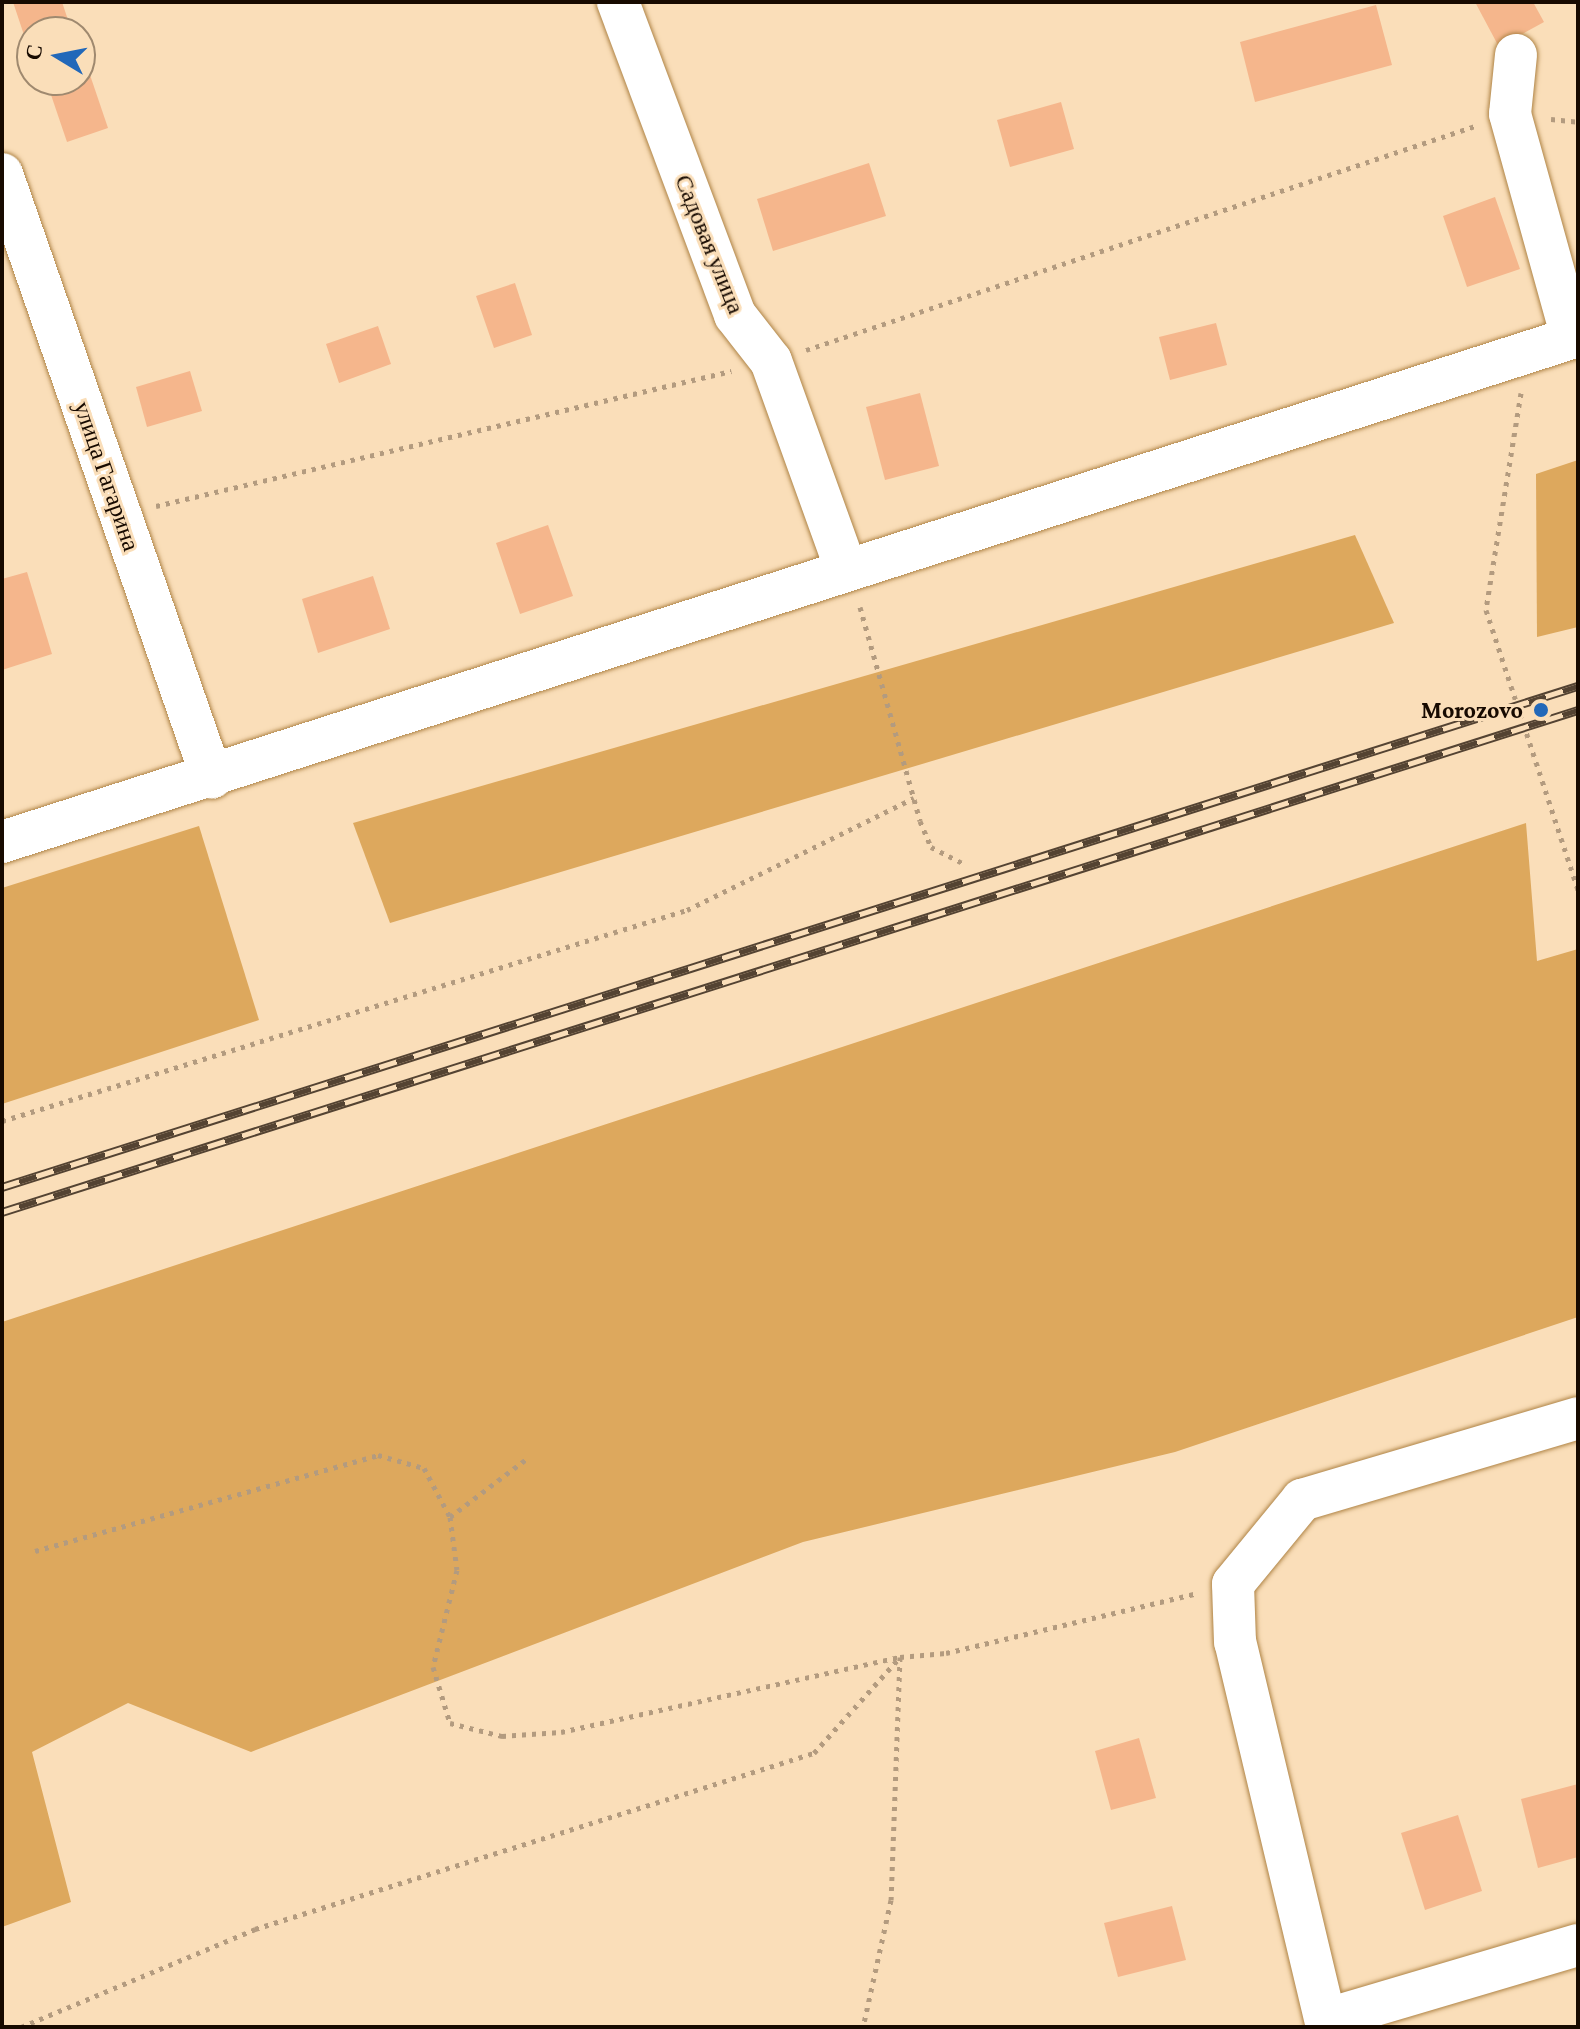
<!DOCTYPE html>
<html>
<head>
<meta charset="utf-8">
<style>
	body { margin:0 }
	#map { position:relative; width:1580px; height:2029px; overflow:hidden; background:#fadeb9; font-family:"Crimson Pro",serif }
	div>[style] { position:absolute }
	.green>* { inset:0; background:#dda85d }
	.building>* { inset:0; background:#f5b68c }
	.path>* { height:5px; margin-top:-2.5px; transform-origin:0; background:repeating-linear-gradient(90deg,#b39b7f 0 4px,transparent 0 10px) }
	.roads { filter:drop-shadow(0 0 2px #af8446) drop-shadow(0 0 2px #af8446) }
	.minor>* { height:42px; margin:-21px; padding:0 21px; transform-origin:21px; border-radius:21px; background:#fff }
	.rail>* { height:9px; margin-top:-4.5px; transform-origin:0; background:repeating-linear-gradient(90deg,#fadeb9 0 18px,#544332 0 36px); box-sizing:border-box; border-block:2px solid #544332 }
	.dots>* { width:22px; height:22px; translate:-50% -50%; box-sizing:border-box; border:4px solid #fadeb9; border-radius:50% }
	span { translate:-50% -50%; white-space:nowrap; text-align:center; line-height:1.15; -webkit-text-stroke:6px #fadeb9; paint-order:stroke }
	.street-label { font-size:24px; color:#170a00 }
	.poi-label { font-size:24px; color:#170a00; font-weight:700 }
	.right { translate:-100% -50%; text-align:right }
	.frame { position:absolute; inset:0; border:4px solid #170a00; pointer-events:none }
	.north { position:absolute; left:16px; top:16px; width:80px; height:80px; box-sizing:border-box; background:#fadeb9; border:2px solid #9f896f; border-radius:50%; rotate:280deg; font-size:22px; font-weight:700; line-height:32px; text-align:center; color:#170a00 }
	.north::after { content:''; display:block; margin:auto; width:28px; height:36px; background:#2268b9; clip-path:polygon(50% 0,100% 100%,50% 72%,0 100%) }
</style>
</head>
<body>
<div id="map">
	<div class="green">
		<i style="clip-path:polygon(1578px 460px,1578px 627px,1537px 637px,1536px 474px)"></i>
		<i style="clip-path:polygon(1355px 535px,1394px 623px,390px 923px,353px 823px)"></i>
		<i style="clip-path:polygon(1526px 823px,1537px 961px,1578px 949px,1578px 1317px,1175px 1452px,803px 1542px,251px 1752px,128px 1703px,32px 1752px,71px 1902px,2px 1927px,2px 1322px)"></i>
		<i style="clip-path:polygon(199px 826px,259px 1020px,2px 1104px,2px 888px)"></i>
	</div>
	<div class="building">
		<i style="clip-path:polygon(13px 2px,62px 2px,72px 32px,32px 32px,31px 56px)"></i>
		<i style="clip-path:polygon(1475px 2px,1533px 2px,1544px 22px,1499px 47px)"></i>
		<i style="clip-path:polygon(1376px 5px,1392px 65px,1255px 102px,1240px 42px)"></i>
		<i style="clip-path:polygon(89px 72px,108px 128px,67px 142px,48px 86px)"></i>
		<i style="clip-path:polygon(1061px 102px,1074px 149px,1010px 167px,997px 120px)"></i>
		<i style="clip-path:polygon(869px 163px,886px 216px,773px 251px,757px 199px)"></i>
		<i style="clip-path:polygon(1495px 197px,1520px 269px,1467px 287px,1443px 216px)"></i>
		<i style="clip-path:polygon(515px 283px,532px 335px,494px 348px,476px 296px)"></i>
		<i style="clip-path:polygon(1216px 323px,1227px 365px,1170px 380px,1159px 337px)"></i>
		<i style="clip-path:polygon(378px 326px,391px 364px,339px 383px,326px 344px)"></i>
		<i style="clip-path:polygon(190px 371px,202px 411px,147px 427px,136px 387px)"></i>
		<i style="clip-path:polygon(920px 393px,939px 466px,885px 480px,866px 407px)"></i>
		<i style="clip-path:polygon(548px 525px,573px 596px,520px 614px,496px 543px)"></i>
		<i style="clip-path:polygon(27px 572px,52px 654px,2px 670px,2px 579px)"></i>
		<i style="clip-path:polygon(373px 576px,390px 629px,318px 653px,302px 599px)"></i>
		<i style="clip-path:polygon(1139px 1738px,1156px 1798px,1111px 1810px,1095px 1751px)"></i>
		<i style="clip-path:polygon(1578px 1784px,1578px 1857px,1538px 1868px,1521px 1799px)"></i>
		<i style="clip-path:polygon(1458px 1815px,1482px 1891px,1425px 1910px,1401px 1833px)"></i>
		<i style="clip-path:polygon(1172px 1906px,1186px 1960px,1118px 1977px,1104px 1923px)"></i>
	</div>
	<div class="path">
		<i style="left:1551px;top:119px;width:27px;rotate:6deg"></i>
		<i style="left:806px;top:350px;width:706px;rotate:-18.51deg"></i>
		<i style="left:1521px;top:393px;width:220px;rotate:99.2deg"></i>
		<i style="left:1486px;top:610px;width:295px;rotate:71.8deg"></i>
		<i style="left:156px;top:506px;width:591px;rotate:-13.21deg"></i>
		<i style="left:860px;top:607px;width:222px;rotate:74.3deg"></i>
		<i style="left:920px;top:821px;width:28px;rotate:67deg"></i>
		<i style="left:931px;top:847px;width:35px;rotate:27deg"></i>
		<i style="left:2px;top:1121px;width:717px;rotate:-17.12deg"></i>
		<i style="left:687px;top:910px;width:253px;rotate:-26.3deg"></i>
		<i style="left:450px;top:1517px;width:99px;rotate:-37.2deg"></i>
		<i style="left:35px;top:1551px;width:356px;rotate:-15.6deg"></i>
		<i style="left:378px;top:1455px;width:48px;rotate:15.8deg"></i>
		<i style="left:424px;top:1468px;width:55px;rotate:62deg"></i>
		<i style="left:450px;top:1517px;width:53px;rotate:82.5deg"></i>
		<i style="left:457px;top:1570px;width:100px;rotate:103.9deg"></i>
		<i style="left:433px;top:1667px;width:59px;rotate:73.1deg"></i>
		<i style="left:450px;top:1723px;width:54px;rotate:14deg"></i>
		<i style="left:502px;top:1736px;width:59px;rotate:-3.9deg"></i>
		<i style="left:561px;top:1732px;width:347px;rotate:-12.5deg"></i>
		<i style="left:900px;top:1657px;width:243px;rotate:92.1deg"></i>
		<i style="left:891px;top:1900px;width:130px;rotate:102.4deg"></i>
		<i style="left:21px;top:2027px;width:254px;rotate:-22.7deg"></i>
		<i style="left:255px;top:1929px;width:586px;rotate:-17.48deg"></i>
		<i style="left:814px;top:1753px;width:129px;rotate:-48.1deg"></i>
		<i style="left:900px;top:1657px;width:46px;rotate:-5deg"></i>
		<i style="left:946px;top:1653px;width:258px;rotate:-13.4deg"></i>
	</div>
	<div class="roads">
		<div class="minor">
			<i style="left:618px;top:2px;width:334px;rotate:69.5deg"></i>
			<i style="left:735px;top:315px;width:58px;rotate:52deg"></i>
			<i style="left:771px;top:361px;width:221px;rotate:70.2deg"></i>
			<i style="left:1516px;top:55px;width:59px;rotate:95.8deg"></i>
			<i style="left:1510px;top:114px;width:232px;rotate:74.5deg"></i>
			<i style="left:2px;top:174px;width:639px;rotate:70.83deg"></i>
			<i style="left:2px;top:842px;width:1655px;rotate:-17.8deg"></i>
			<i style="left:1328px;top:2019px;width:261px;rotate:-16.5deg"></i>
			<i style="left:1327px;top:2027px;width:396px;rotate:-103.4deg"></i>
			<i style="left:1235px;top:1642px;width:58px;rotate:-92deg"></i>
			<i style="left:1233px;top:1584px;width:109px;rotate:-50.6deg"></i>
			<i style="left:1302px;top:1500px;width:288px;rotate:-16.5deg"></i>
		</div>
	</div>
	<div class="rail">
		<i style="left:2px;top:1187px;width:1654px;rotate:-17.64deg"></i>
		<i style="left:2px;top:1212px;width:1654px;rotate:-17.67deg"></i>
	</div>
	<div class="dots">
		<i style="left:1541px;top:710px;background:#2268b9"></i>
	</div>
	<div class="street-label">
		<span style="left:710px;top:244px;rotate:68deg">Садовая улица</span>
		<span style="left:107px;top:476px;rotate:71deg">улица Гагарина</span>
	</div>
	<div class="poi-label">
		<span class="right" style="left:1523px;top:710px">Morozovo</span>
	</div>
	<div class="frame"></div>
	<div class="north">С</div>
</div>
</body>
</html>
